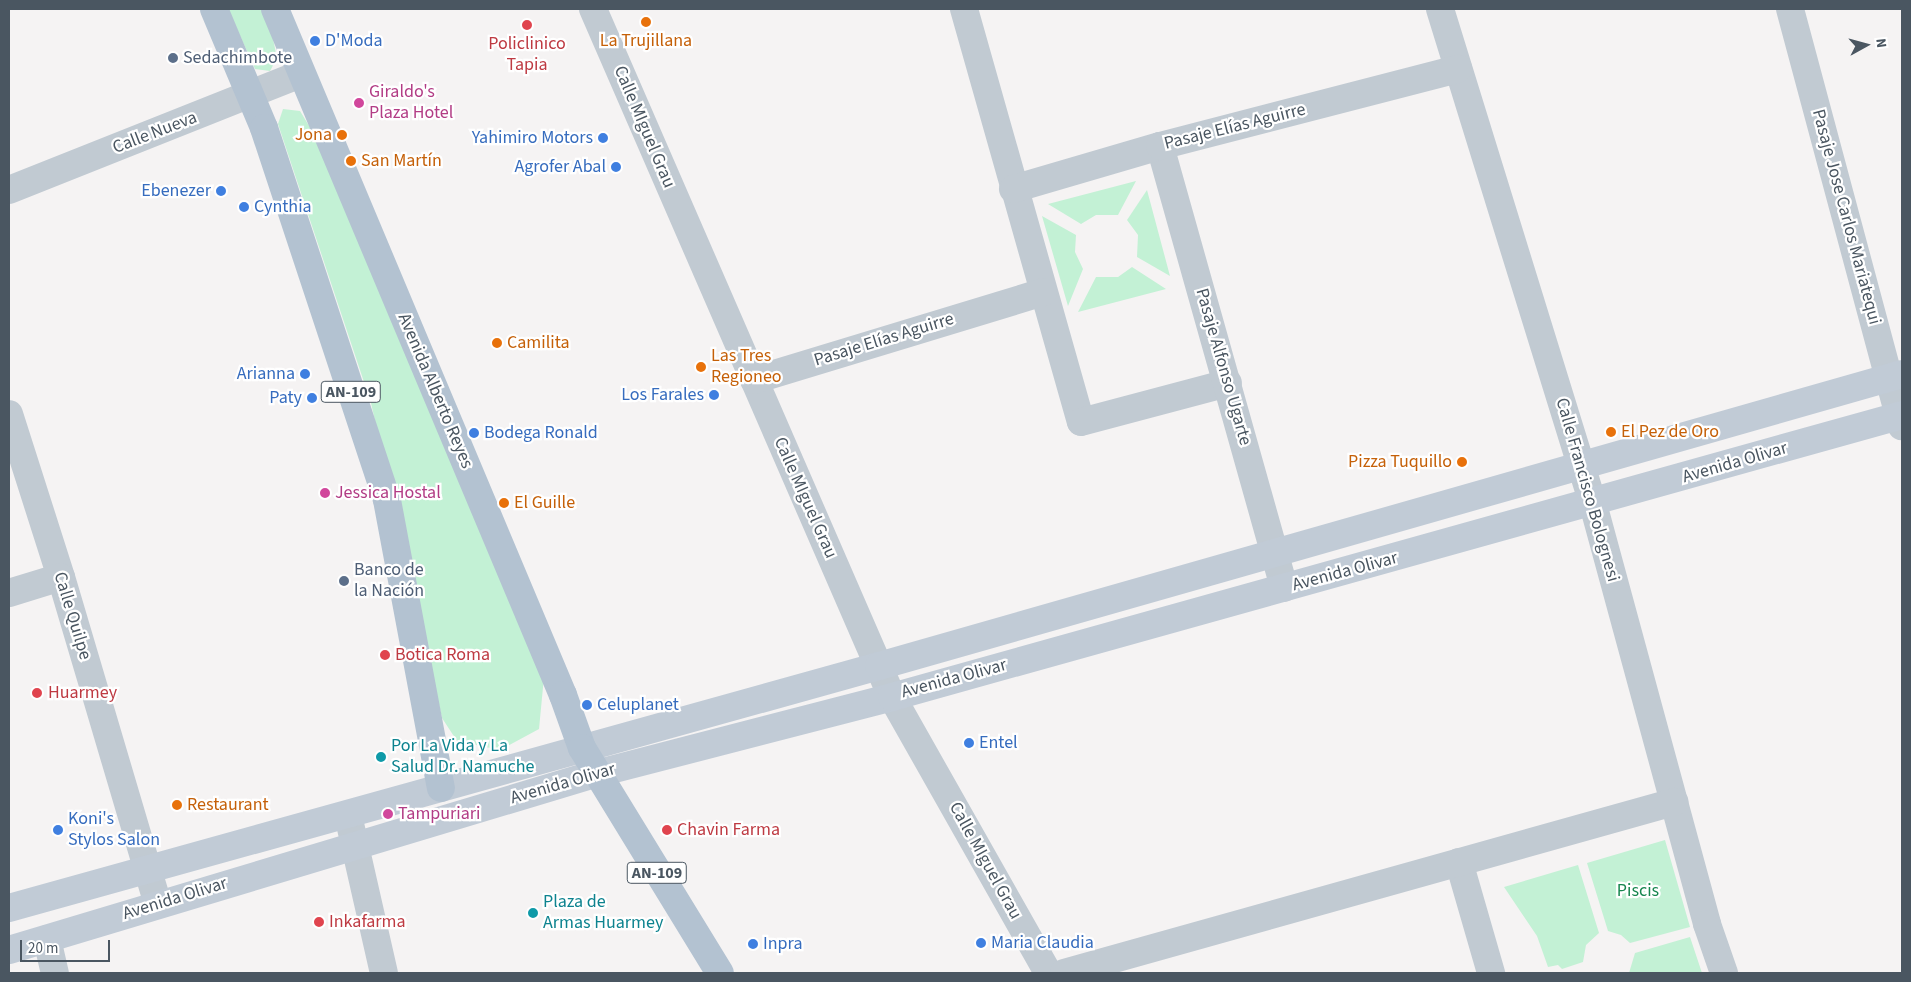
<!DOCTYPE html>
<html>
<head>
<meta charset="utf-8">
<style>
	body { margin:0 }
	#map { position:relative; width:1911px; height:982px; overflow:hidden; background:#f5f3f3; font-family:"Source Sans 3",sans-serif }
	div>[style] { position:absolute }
	.green>* { inset:0; background:#c3f1d5 }
	.street>* { height:28px; margin:-14px; padding:0 14px; transform-origin:14px; border-radius:14px; background:#c1cad2 }
	.secondary>* { height:28px; margin:-14px; padding:0 14px; transform-origin:14px; border-radius:14px; background:#c1cbd6 }
	.primary>* { height:28px; margin:-14px; padding:0 14px; transform-origin:14px; border-radius:14px; background:#b3c2d1 }
	.dots>* { width:14px; height:14px; translate:-50% -50%; box-sizing:border-box; border:2px solid #fff; border-radius:50% }
	span { translate:-50% -50%; white-space:nowrap; text-align:center; line-height:1.15; -webkit-text-stroke:4.5px #fff; paint-order:stroke }
	.shield-label span { padding:1px 4px; background:#fff; border:1px solid; border-radius:4px; -webkit-text-stroke-width:0 }
	.shield-label { font-size:16px; color:#4a5661; font-weight:700 }
	.shop-label { font-size:18px; color:#366cbe }
	.left { translate:0 -50%; text-align:left }
	.right { translate:-100% -50%; text-align:right }
	.food-label { font-size:18px; color:#c56008 }
	.health-label { font-size:18px; color:#be3a42 }
	.service-label { font-size:18px; color:#4e5e75 }
	.hotel-label { font-size:18px; color:#b23c85 }
	.street-label { font-size:18px; color:#4a5661 }
	.culture-label { font-size:18px; color:#0d838f }
	.park-label { font-size:18px; color:#17864f }
	.frame { position:absolute; inset:0; border:10px solid #4a5661; pointer-events:none }
	.north { position:absolute; left:1841px; top:20px; width:50px; height:50px; -webkit-text-stroke:4px #fff; paint-order:stroke; rotate:83deg; font-size:14px; font-weight:700; line-height:20px; text-align:center; color:#4a5661 }
	.north::after { content:''; display:block; margin:auto; width:18px; height:22px; background:#4a5661; clip-path:polygon(50% 0,100% 100%,50% 72%,0 100%) }
	.scale { position:absolute; left:20px; top:940px; width:90px; height:22px; box-sizing:border-box; border:2px solid #4a5661; border-top:0; padding-left:6px; font-size:15px; line-height:18px; white-space:nowrap; color:#4a5661; -webkit-text-stroke:4px #fff; paint-order:stroke }
</style>
</head>
<body>
<div id="map">
	<div class="green">
		<i style="clip-path:polygon(228px 9px,263px 9px,271px 29px,277px 58px,270px 71px,255px 69px)"></i>
		<i style="clip-path:polygon(283px 109px,300px 111px,311px 129px,544px 677px,539px 729px,500px 750px,457px 741px,442px 718px,371px 403px,278px 124px)"></i>
		<i style="clip-path:polygon(1136px 181px,1118px 215px,1096px 215px,1081px 224px,1048px 204px)"></i>
		<i style="clip-path:polygon(1147px 190px,1170px 276px,1137px 257px,1138px 235px,1127px 220px)"></i>
		<i style="clip-path:polygon(1042px 216px,1076px 235px,1075px 252px,1083px 269px,1068px 306px)"></i>
		<i style="clip-path:polygon(1132px 267px,1166px 289px,1078px 312px,1096px 277px,1118px 277px)"></i>
		<i style="clip-path:polygon(1665px 840px,1690px 927px,1630px 943px,1621px 935px,1608px 931px,1587px 863px)"></i>
		<i style="clip-path:polygon(1578px 865px,1599px 933px,1586px 945px,1583px 962px,1562px 969px,1558px 965px,1548px 967px,1537px 936px,1504px 887px)"></i>
		<i style="clip-path:polygon(1690px 937px,1702px 973px,1629px 973px,1635px 953px)"></i>
	</div>
	<div class="street">
		<i style="left:593px;top:9px;width:750px;rotate:66.51deg"></i>
		<i style="left:892px;top:697px;width:317px;rotate:60.5deg"></i>
		<i style="left:964px;top:9px;width:429px;rotate:74.2deg"></i>
		<i style="left:1081px;top:422px;width:152px;rotate:-14.9deg"></i>
		<i style="left:1440px;top:9px;width:518px;rotate:72.82deg"></i>
		<i style="left:1593px;top:504px;width:435px;rotate:74.8deg"></i>
		<i style="left:1707px;top:924px;width:52px;rotate:70.9deg"></i>
		<i style="left:1790px;top:9px;width:432px;rotate:75deg"></i>
		<i style="left:1160px;top:146px;width:459px;rotate:74.3deg"></i>
		<i style="left:1013px;top:189px;width:153px;rotate:-16.3deg"></i>
		<i style="left:1160px;top:146px;width:308px;rotate:-14.5deg"></i>
		<i style="left:9px;top:190px;width:314px;rotate:-21.7deg"></i>
		<i style="left:754px;top:380px;width:302px;rotate:-16.9deg"></i>
		<i style="left:9px;top:414px;width:171px;rotate:72.3deg"></i>
		<i style="left:61px;top:577px;width:341px;rotate:73.5deg"></i>
		<i style="left:9px;top:593px;width:54px;rotate:-17.1deg"></i>
		<i style="left:348px;top:815px;width:162px;rotate:77.2deg"></i>
		<i style="left:1459px;top:862px;width:116px;rotate:73.9deg"></i>
		<i style="left:47px;top:939px;width:35px;rotate:77deg"></i>
		<i style="left:1064px;top:973px;width:634px;rotate:-15.66deg"></i>
	</div>
	<div class="secondary">
		<i style="left:9px;top:908px;width:903px;rotate:-15.54deg"></i>
		<i style="left:879px;top:666px;width:1064px;rotate:-15.93deg"></i>
		<i style="left:9px;top:950px;width:612px;rotate:-16.72deg"></i>
		<i style="left:595px;top:774px;width:307px;rotate:-14.5deg"></i>
		<i style="left:892px;top:697px;width:1049px;rotate:-15.6deg"></i>
	</div>
	<div class="primary">
		<i style="left:214px;top:9px;width:129px;rotate:67.2deg"></i>
		<i style="left:264px;top:128px;width:392px;rotate:71.7deg"></i>
		<i style="left:387px;top:500px;width:293px;rotate:79.4deg"></i>
		<i style="left:275px;top:9px;width:744px;rotate:67.23deg"></i>
		<i style="left:563px;top:695px;width:56px;rotate:70.3deg"></i>
		<i style="left:582px;top:748px;width:264px;rotate:58.5deg"></i>
	</div>
	<div class="dots">
		<i style="left:646px;top:22px;background:#e8710a"></i>
		<i style="left:527px;top:25px;background:#e0444e"></i>
		<i style="left:315px;top:41px;background:#3f7fe0"></i>
		<i style="left:173px;top:58px;background:#5c6f8a"></i>
		<i style="left:359px;top:103px;background:#d1479c"></i>
		<i style="left:342px;top:135px;background:#e8710a"></i>
		<i style="left:603px;top:138px;background:#3f7fe0"></i>
		<i style="left:351px;top:161px;background:#e8710a"></i>
		<i style="left:616px;top:167px;background:#3f7fe0"></i>
		<i style="left:221px;top:191px;background:#3f7fe0"></i>
		<i style="left:244px;top:207px;background:#3f7fe0"></i>
		<i style="left:497px;top:343px;background:#e8710a"></i>
		<i style="left:701px;top:367px;background:#e8710a"></i>
		<i style="left:305px;top:374px;background:#3f7fe0"></i>
		<i style="left:714px;top:395px;background:#3f7fe0"></i>
		<i style="left:312px;top:398px;background:#3f7fe0"></i>
		<i style="left:1611px;top:432px;background:#e8710a"></i>
		<i style="left:474px;top:433px;background:#3f7fe0"></i>
		<i style="left:1462px;top:462px;background:#e8710a"></i>
		<i style="left:325px;top:493px;background:#d1479c"></i>
		<i style="left:504px;top:503px;background:#e8710a"></i>
		<i style="left:344px;top:581px;background:#5c6f8a"></i>
		<i style="left:385px;top:655px;background:#e0444e"></i>
		<i style="left:37px;top:693px;background:#e0444e"></i>
		<i style="left:587px;top:705px;background:#3f7fe0"></i>
		<i style="left:969px;top:743px;background:#3f7fe0"></i>
		<i style="left:381px;top:757px;background:#0f9aa8"></i>
		<i style="left:177px;top:805px;background:#e8710a"></i>
		<i style="left:388px;top:814px;background:#d1479c"></i>
		<i style="left:58px;top:830px;background:#3f7fe0"></i>
		<i style="left:667px;top:830px;background:#e0444e"></i>
		<i style="left:533px;top:913px;background:#0f9aa8"></i>
		<i style="left:319px;top:922px;background:#e0444e"></i>
		<i style="left:981px;top:943px;background:#3f7fe0"></i>
		<i style="left:753px;top:944px;background:#3f7fe0"></i>
	</div>
	<div class="shield-label">
		<span style="left:351px;top:392px">AN-109</span>
		<span style="left:657px;top:873px">AN-109</span>
	</div>
	<div class="shop-label">
		<span class="left" style="left:325px;top:41px">D'Moda</span>
		<span class="right" style="left:593px;top:138px">Yahimiro Motors</span>
		<span class="right" style="left:606px;top:167px">Agrofer Abal</span>
		<span class="right" style="left:211px;top:191px">Ebenezer</span>
		<span class="left" style="left:254px;top:207px">Cynthia</span>
		<span class="right" style="left:295px;top:374px">Arianna</span>
		<span class="right" style="left:704px;top:395px">Los Farales</span>
		<span class="right" style="left:302px;top:398px">Paty</span>
		<span class="left" style="left:484px;top:433px">Bodega Ronald</span>
		<span class="left" style="left:597px;top:705px">Celuplanet</span>
		<span class="left" style="left:979px;top:743px">Entel</span>
		<span class="left" style="left:68px;top:830px">Koni's<br>Stylos Salon</span>
		<span class="left" style="left:991px;top:943px">Maria Claudia</span>
		<span class="left" style="left:763px;top:944px">Inpra</span>
	</div>
	<div class="food-label">
		<span style="left:646px;top:41px">La Trujillana</span>
		<span class="right" style="left:332px;top:135px">Jona</span>
		<span class="left" style="left:361px;top:161px">San Martín</span>
		<span class="left" style="left:507px;top:343px">Camilita</span>
		<span class="left" style="left:711px;top:367px">Las Tres<br>Regioneo</span>
		<span class="left" style="left:1621px;top:432px">El Pez de Oro</span>
		<span class="right" style="left:1452px;top:462px">Pizza Tuquillo</span>
		<span class="left" style="left:514px;top:503px">El Guille</span>
		<span class="left" style="left:187px;top:805px">Restaurant</span>
	</div>
	<div class="health-label">
		<span style="left:527px;top:55px">Policlinico<br>Tapia</span>
		<span class="left" style="left:395px;top:655px">Botica Roma</span>
		<span class="left" style="left:48px;top:693px">Huarmey</span>
		<span class="left" style="left:677px;top:830px">Chavin Farma</span>
		<span class="left" style="left:329px;top:922px">Inkafarma</span>
	</div>
	<div class="service-label">
		<span class="left" style="left:183px;top:58px">Sedachimbote</span>
		<span class="left" style="left:354px;top:581px">Banco de<br>la Nación</span>
	</div>
	<div class="hotel-label">
		<span class="left" style="left:369px;top:103px">Giraldo's<br>Plaza Hotel</span>
		<span class="left" style="left:335px;top:493px">Jessica Hostal</span>
		<span class="left" style="left:398px;top:814px">Tampuriari</span>
	</div>
	<div class="street-label">
		<span style="left:644px;top:127px;rotate:67deg">Calle MIguel Grau</span>
		<span style="left:1235px;top:127px;rotate:-14deg">Pasaje Elías Aguirre</span>
		<span style="left:155px;top:133px;rotate:-21deg">Calle Nueva</span>
		<span style="left:1846px;top:217px;rotate:75deg">Pasaje Jose Carlos Mariatequi</span>
		<span style="left:884px;top:340px;rotate:-17deg">Pasaje Elías Aguirre</span>
		<span style="left:1223px;top:367px;rotate:74deg">Pasaje Alfonso Ugarte</span>
		<span style="left:435px;top:391px;rotate:67deg">Avenida Alberto Reyes</span>
		<span style="left:1735px;top:463px;rotate:-16deg">Avenida Olivar</span>
		<span style="left:1587px;top:490px;rotate:74deg">Calle Francisco Bolognesi</span>
		<span style="left:805px;top:498px;rotate:66deg">Calle MIguel Grau</span>
		<span style="left:1345px;top:572px;rotate:-15deg">Avenida Olivar</span>
		<span style="left:72px;top:616px;rotate:73deg">Calle Quilpe</span>
		<span style="left:954px;top:679px;rotate:-15deg">Avenida Olivar</span>
		<span style="left:563px;top:784px;rotate:-16deg">Avenida Olivar</span>
		<span style="left:985px;top:861px;rotate:61deg">Calle MIguel Grau</span>
		<span style="left:175px;top:899px;rotate:-17deg">Avenida Olivar</span>
	</div>
	<div class="culture-label">
		<span class="left" style="left:391px;top:757px">Por La Vida y La<br>Salud Dr. Namuche</span>
		<span class="left" style="left:543px;top:913px">Plaza de<br>Armas Huarmey</span>
	</div>
	<div class="park-label">
		<span style="left:1638px;top:891px">Piscis</span>
	</div>
	<div class="frame"></div>
	<div class="north">N</div>
	<div class="scale">20 m</div>
</div>
</body>
</html>
